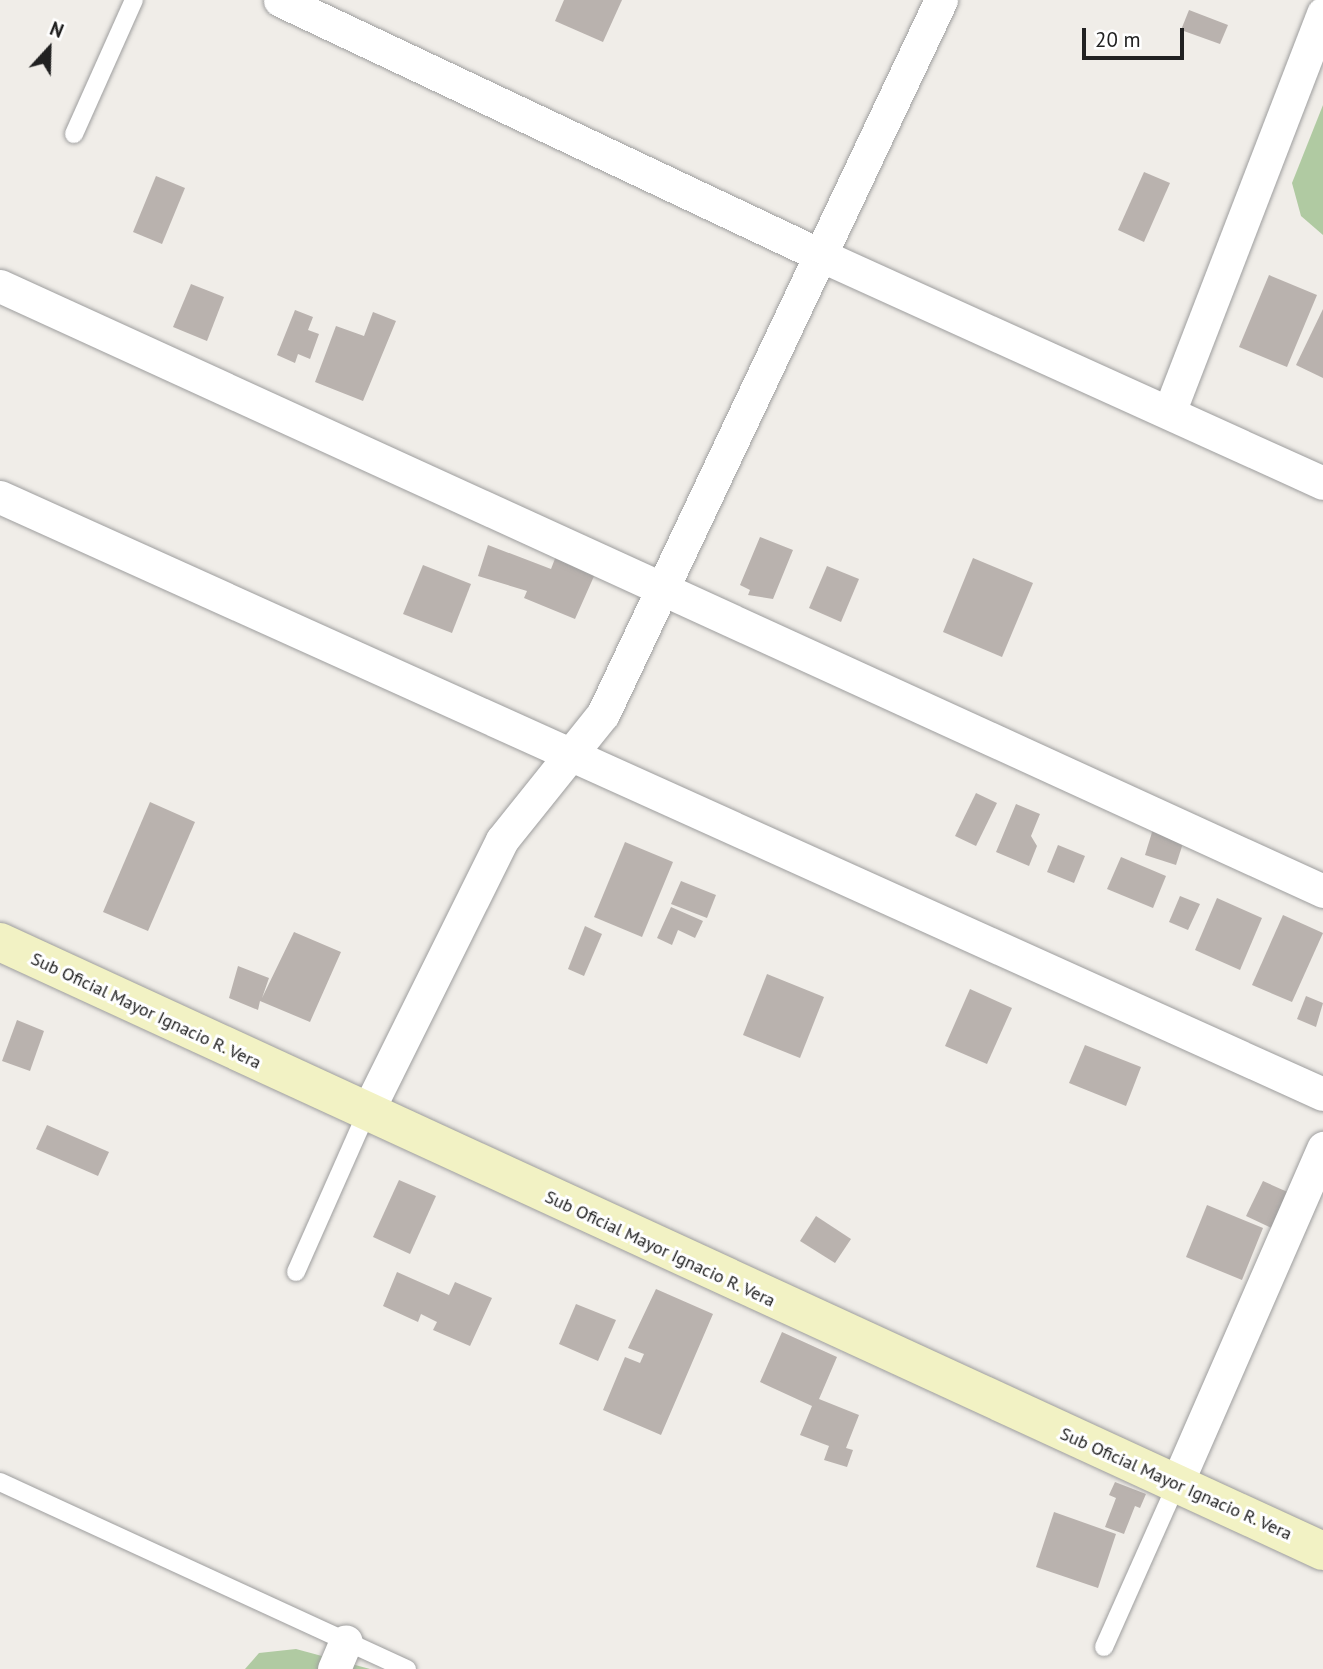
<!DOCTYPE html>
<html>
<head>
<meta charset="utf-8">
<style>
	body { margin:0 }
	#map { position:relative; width:1323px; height:1669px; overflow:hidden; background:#f0ede8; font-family:"PT Sans",sans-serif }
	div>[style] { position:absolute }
	.forest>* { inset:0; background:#b0caa2 }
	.building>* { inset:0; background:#b9b2ae }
	.roads { filter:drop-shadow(0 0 2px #9e9e9e) drop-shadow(0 0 2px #9e9e9e) }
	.lane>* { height:18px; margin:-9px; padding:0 9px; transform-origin:9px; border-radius:9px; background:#fff }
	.street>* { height:33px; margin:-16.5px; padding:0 16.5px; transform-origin:16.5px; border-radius:16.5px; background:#fff }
	.secondary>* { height:38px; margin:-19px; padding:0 19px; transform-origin:19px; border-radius:19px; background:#f2f2c4 }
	span { translate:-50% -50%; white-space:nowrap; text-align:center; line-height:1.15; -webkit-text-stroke:6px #fff; paint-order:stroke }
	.street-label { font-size:18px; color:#212121 }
	.north { position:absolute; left:14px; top:14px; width:70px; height:70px; -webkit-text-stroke:5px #fff; paint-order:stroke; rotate:22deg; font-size:19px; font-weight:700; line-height:28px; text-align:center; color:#212121 }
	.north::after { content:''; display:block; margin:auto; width:24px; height:32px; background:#212121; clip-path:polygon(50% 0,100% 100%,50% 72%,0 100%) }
	.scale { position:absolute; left:1082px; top:28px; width:102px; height:32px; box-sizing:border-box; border:4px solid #212121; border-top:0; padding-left:9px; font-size:21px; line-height:24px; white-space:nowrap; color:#212121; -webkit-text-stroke:5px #fff; paint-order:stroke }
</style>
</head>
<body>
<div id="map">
	<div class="forest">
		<i style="clip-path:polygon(1323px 105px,1323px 235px,1301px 216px,1292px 183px)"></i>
		<i style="clip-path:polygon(296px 1649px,370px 1669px,245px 1669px,259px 1653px)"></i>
	</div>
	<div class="building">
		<i style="clip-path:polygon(564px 0,622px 0,603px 42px,555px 21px)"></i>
		<i style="clip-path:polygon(1189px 10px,1228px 25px,1220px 44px,1181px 30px)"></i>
		<i style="clip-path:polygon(1144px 172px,1170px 183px,1144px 242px,1118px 230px)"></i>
		<i style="clip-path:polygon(156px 176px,185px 188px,162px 244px,133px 232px)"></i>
		<i style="clip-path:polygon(1269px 275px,1317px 295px,1287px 367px,1239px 347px)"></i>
		<i style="clip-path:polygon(191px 284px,224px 297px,207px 341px,173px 327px)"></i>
		<i style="clip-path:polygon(1323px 309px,1323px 378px,1296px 365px)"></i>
		<i style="clip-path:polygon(295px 310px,313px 317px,308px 330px,319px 334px,310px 359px,298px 354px,295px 363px,277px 355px)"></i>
		<i style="clip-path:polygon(373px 312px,396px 321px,363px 401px,315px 382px,336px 326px,364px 336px)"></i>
		<i style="clip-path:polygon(760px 537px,793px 550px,773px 599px,748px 595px,750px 590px,740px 585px)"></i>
		<i style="clip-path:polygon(488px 545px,551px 569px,556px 556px,595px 574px,575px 619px,524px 598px,527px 591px,478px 576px)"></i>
		<i style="clip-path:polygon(973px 558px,1033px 583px,1002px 657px,943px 632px)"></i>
		<i style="clip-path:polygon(423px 565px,471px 584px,452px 633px,403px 614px)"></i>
		<i style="clip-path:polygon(827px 566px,859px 579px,841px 622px,809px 608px)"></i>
		<i style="clip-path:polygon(976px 793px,997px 803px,976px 846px,955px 836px)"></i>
		<i style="clip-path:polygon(150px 802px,195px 822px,148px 931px,103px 912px)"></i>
		<i style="clip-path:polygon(1016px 804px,1040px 814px,1031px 836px,1037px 846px,1029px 866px,996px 852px)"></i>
		<i style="clip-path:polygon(1153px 829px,1184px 840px,1176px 865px,1145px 855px)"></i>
		<i style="clip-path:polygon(625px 842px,673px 862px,642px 937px,594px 917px)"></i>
		<i style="clip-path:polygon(1058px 845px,1085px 856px,1074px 883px,1047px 872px)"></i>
		<i style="clip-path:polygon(1121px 857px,1166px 876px,1153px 908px,1107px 889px)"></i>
		<i style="clip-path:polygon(681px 881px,716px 895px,707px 918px,671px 904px)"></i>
		<i style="clip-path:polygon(1180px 896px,1200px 904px,1188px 930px,1169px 922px)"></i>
		<i style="clip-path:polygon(1217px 898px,1262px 918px,1240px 970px,1195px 950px)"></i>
		<i style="clip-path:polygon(671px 907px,703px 921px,695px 938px,678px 930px,672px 945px,657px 938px)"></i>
		<i style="clip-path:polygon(1283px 915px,1323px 933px,1292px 1002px,1252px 985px)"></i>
		<i style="clip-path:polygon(585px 926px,602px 934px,584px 976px,568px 969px)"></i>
		<i style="clip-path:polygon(294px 932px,341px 952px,310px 1022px,260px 1001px,258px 1010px,229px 998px,238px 966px,269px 978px,262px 998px)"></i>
		<i style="clip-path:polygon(767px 974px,824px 997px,800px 1058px,743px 1035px)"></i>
		<i style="clip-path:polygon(970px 989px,1012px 1008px,987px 1064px,945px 1046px)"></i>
		<i style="clip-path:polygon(1306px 996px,1323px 1003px,1316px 1027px,1297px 1019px)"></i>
		<i style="clip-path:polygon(17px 1020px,44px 1031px,30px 1071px,2px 1061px)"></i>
		<i style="clip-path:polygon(1085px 1045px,1141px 1067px,1126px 1106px,1069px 1083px)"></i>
		<i style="clip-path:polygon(47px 1125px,109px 1152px,98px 1176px,36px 1149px)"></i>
		<i style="clip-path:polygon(399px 1180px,436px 1196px,410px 1254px,373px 1237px)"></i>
		<i style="clip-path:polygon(1263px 1181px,1292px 1194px,1276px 1230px,1246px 1216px)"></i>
		<i style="clip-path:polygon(1207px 1205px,1263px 1228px,1242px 1280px,1186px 1257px)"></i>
		<i style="clip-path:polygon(816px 1216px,851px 1239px,835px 1263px,800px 1241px)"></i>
		<i style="clip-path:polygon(397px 1272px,449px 1295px,455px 1282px,492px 1298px,470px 1346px,433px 1330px,437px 1322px,421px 1314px,418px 1322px,383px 1306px)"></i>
		<i style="clip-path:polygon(656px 1289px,713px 1314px,661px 1435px,603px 1410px,625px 1357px,640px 1363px,644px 1354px,628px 1348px)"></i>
		<i style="clip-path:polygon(576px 1304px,616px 1320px,598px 1361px,559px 1344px)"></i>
		<i style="clip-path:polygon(782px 1332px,837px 1357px,819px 1399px,859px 1415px,846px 1448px,853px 1450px,847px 1467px,824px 1460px,829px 1446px,800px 1435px,812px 1406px,760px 1382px)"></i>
		<i style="clip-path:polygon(1115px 1482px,1146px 1494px,1140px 1508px,1135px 1506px,1124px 1534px,1105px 1527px,1116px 1498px,1109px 1495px)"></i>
		<i style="clip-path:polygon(1054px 1512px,1116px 1534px,1098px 1588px,1036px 1567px)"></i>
	</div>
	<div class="roads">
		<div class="lane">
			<i style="left:74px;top:134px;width:147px;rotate:-65.9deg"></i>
			<i style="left:296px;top:1272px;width:173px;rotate:-66.1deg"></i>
			<i style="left:0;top:1482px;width:448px;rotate:24.7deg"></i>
			<i style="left:1104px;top:1647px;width:177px;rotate:-66deg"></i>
		</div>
		<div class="street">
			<i style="left:280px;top:0;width:597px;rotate:25.28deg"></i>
			<i style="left:820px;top:255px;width:552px;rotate:24.38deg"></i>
			<i style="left:0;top:286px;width:1455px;rotate:24.57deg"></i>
			<i style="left:1170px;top:410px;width:425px;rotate:-68.9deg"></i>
			<i style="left:0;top:497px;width:1451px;rotate:24.29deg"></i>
			<i style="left:366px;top:1114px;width:306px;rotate:-63.6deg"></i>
			<i style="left:502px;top:840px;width:161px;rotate:-51.3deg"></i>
			<i style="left:603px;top:714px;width:790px;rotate:-64.67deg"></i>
			<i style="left:1176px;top:1485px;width:368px;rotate:-66.4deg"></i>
			<i style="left:334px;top:1669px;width:30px;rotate:-67deg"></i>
		</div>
		<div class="secondary">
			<i style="left:0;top:942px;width:1456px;rotate:24.72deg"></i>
		</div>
	</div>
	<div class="street-label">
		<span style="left:146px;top:1011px;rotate:25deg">Sub Oficial Mayor Ignacio R. Vera</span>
		<span style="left:660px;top:1249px;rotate:25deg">Sub Oficial Mayor Ignacio R. Vera</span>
		<span style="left:1176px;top:1484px;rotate:24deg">Sub Oficial Mayor Ignacio R. Vera</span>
	</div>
	<div class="north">N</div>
	<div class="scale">20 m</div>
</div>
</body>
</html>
